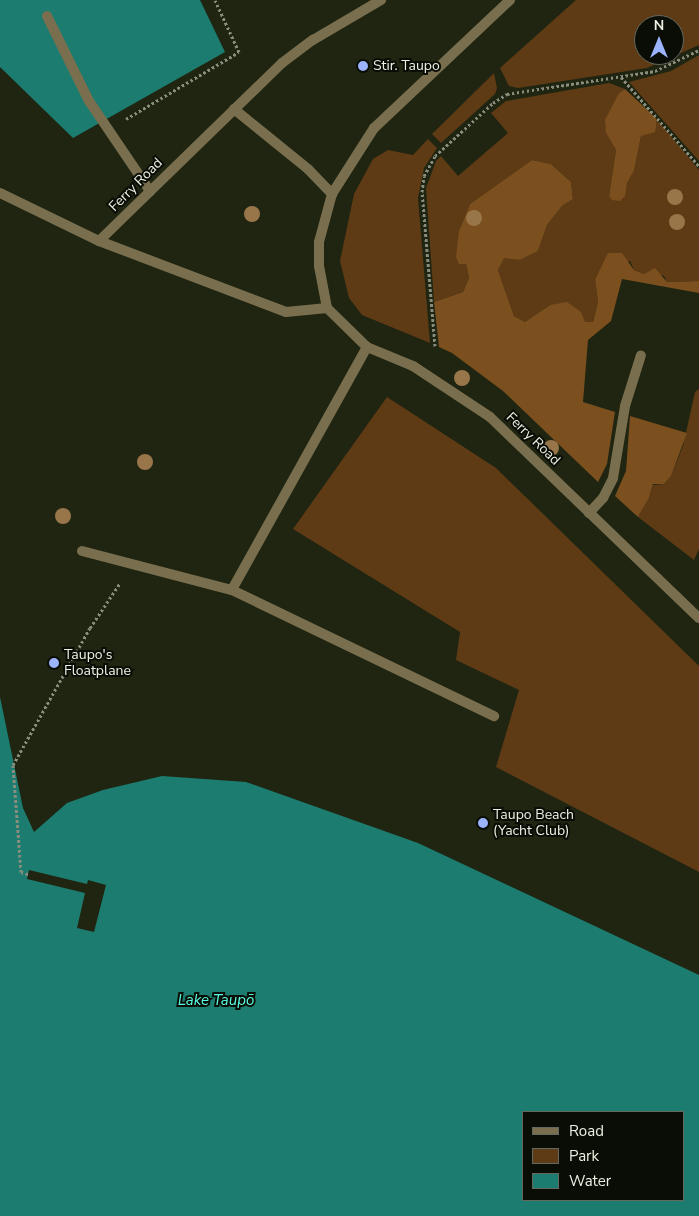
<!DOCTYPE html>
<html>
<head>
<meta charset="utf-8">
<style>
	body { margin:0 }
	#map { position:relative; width:699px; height:1216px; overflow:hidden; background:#1f2511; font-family:"Nunito Sans",sans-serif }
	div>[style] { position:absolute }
	.green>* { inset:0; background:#5e3b15 }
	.forest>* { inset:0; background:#7c4f1e }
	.water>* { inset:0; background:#1c7c6f }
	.pier>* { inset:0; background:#1f2511 }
	.path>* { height:3px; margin-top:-1.5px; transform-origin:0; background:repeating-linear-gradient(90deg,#888d7d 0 2.5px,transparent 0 5px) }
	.lane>* { height:10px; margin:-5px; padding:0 5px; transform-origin:5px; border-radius:5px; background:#796f4e }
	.street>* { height:10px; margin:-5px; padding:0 5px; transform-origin:5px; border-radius:5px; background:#796f4e }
	.trees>* { width:16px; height:16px; margin:-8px; border-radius:50%; background:#98764a }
	.dots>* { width:14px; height:14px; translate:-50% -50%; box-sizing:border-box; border:2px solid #0a0d05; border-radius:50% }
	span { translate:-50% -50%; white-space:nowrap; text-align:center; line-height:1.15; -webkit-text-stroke:4px #0a0d05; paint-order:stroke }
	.poi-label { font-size:14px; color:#ebf0e3 }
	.left { translate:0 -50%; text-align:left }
	.street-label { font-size:14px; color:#ebf0e3 }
	.water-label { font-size:15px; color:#58fce4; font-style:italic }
	.legend { position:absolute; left:522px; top:1111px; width:162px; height:90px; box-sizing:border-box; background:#0a0d05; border:1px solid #64685e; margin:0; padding:6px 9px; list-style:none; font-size:15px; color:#ebf0e3 }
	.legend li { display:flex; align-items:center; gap:10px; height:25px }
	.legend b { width:25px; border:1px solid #64685e }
	.north { position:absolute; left:634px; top:15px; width:50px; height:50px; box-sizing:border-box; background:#0a0d05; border:1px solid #64685e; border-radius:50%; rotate:0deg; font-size:14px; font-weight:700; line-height:20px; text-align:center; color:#ebf0e3 }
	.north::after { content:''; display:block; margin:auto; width:18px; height:22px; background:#9cb4fd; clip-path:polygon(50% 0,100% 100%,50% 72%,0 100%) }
</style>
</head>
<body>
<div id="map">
	<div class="green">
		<i style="clip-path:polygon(evenodd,576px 0,699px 0,699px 45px,647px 68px,518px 88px,509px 86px,500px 68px,576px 0,644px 25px,674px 25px,674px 55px,644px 55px,644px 25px)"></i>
		<i style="clip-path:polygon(699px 55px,699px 161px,629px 82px,671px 71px)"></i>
		<i style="clip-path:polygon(494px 73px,497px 88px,495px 94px,441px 143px,432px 134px)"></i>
		<i style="clip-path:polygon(609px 83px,625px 89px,619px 93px,606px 133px,616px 150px,609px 196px,624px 196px,627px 183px,634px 171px,641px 136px,656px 127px,656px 118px,699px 170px,699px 281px,667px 282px,664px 276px,651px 271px,644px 274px,634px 270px,630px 261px,595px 280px,598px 302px,593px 322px,585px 322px,550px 305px,525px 322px,514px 316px,498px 270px,504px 257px,520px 260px,538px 251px,547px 225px,562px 206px,573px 199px,571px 182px,551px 164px,532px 160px,470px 204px,459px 231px,459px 264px,466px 264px,469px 278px,463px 292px,434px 302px,426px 188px,436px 161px,441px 156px,458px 176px,508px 133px,491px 113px,506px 101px)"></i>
		<i style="clip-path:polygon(428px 139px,437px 148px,424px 168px,418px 198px,430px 343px,362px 315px,349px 298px,340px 261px,354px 194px,373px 159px,388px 150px,413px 155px)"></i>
		<i style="clip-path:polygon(699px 389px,699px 549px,694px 560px,638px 517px,649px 498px,653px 485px,664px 484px,671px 476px,683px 446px,695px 392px)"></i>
		<i style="clip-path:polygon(387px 397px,496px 468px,699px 666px,699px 872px,496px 767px,519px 690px,456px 660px,460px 632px,293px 529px)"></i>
	</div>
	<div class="forest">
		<i style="clip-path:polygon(625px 89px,656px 118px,656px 127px,655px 132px,641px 136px,634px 171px,627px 183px,625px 196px,620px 201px,612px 200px,609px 196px,616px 150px,606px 133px,605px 120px,619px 93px)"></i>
		<i style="clip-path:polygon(532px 160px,551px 164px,571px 182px,573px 199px,562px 206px,547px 225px,538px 251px,520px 260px,504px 258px,498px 270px,514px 316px,525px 322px,550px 305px,567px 302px,581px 312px,585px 322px,593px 322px,598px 302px,595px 280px,608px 253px,622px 253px,634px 270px,644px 274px,655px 268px,667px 282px,699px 281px,699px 293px,622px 279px,611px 321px,588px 340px,583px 402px,615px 412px,607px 464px,598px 482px,503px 391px,452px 353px,439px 347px,434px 302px,463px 292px,469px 278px,466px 264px,459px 264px,456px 257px,459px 231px,470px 204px)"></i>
		<i style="clip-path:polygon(630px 416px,687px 433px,671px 476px,664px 484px,653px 484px,649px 498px,638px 517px,615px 496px,626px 471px)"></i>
	</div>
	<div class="water">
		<i style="clip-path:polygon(0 0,200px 0,225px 52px,73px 138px,0 67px)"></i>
		<i style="clip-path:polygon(evenodd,0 697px,23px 808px,34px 832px,67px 803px,103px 790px,162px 776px,246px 782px,418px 843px,699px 975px,699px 1216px,0 1216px,0 697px,523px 1112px,683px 1112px,683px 1200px,523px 1200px,523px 1112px)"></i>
	</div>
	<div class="pier">
		<i style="clip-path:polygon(29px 870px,87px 884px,88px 880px,106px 885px,94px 932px,77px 928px,85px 893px,27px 879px)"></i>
	</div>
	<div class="path">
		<i style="left:621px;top:77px;width:118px;rotate:48.8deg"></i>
		<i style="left:126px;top:119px;width:131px;rotate:-30.7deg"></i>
		<i style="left:239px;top:52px;width:57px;rotate:-114.8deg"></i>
		<i style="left:435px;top:346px;width:155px;rotate:-94.8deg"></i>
		<i style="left:422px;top:192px;width:16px;rotate:-83deg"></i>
		<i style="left:424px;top:176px;width:23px;rotate:-61deg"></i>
		<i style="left:435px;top:156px;width:79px;rotate:-42.4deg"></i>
		<i style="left:493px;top:103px;width:17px;rotate:-33deg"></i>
		<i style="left:507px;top:94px;width:150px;rotate:-8.8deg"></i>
		<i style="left:655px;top:71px;width:49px;rotate:-25.5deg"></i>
		<i style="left:28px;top:874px;width:7px;rotate:-164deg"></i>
		<i style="left:21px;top:872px;width:107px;rotate:-94.3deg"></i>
		<i style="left:13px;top:765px;width:157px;rotate:-60.7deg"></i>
		<i style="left:90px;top:628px;width:54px;rotate:-56.3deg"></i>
	</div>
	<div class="lane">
		<i style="left:47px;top:16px;width:95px;rotate:63.7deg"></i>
		<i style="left:89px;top:101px;width:109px;rotate:55.9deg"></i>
		<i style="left:234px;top:109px;width:95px;rotate:39deg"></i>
		<i style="left:308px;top:169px;width:35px;rotate:46deg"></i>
		<i style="left:0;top:193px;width:110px;rotate:25.9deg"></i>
		<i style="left:367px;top:347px;width:278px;rotate:119.1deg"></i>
		<i style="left:232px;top:590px;width:291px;rotate:25.7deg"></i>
		<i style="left:589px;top:513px;width:21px;rotate:-47deg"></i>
		<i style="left:603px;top:498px;width:22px;rotate:-63deg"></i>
		<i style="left:613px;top:478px;width:73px;rotate:-80.5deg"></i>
		<i style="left:625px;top:406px;width:53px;rotate:-72.6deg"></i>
		<i style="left:82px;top:551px;width:155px;rotate:14.6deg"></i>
	</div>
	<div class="street">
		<i style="left:510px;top:0;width:187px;rotate:136.7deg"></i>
		<i style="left:374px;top:128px;width:78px;rotate:122.5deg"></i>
		<i style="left:332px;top:194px;width:50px;rotate:105.2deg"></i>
		<i style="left:319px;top:242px;width:24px;rotate:90deg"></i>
		<i style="left:319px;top:266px;width:43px;rotate:79.2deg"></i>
		<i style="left:327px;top:308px;width:56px;rotate:44.3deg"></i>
		<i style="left:367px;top:347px;width:50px;rotate:22.4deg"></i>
		<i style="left:413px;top:366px;width:92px;rotate:33.5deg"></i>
		<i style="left:490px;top:417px;width:290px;rotate:43.9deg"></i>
		<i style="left:327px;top:308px;width:41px;rotate:174.4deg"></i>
		<i style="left:286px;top:312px;width:200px;rotate:-159.2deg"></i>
		<i style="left:99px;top:241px;width:255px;rotate:-44.2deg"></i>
		<i style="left:282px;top:63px;width:39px;rotate:-37deg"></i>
		<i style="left:313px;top:40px;width:79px;rotate:-30.5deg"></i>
	</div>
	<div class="trees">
		<i style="left:675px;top:197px"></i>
		<i style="left:252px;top:214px"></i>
		<i style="left:474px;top:218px"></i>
		<i style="left:677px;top:222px"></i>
		<i style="left:462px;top:378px"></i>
		<i style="left:551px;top:448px"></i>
		<i style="left:145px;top:462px"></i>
		<i style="left:63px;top:516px"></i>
	</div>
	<div class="dots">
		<i style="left:363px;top:66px;background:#9cb4fd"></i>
		<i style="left:54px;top:663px;background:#9cb4fd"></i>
		<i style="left:483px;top:823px;background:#9cb4fd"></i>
	</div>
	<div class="poi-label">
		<span class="left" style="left:373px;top:66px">Stir. Taupo</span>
		<span class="left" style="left:64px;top:663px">Taupo's<br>Floatplane</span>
		<span class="left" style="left:493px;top:823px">Taupo Beach<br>(Yacht Club)</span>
	</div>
	<div class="street-label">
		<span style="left:136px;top:185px;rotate:-45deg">Ferry Road</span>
		<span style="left:533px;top:439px;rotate:44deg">Ferry Road</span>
	</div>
	<div class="water-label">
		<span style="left:216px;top:1001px">Lake Taupō</span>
	</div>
	<ul class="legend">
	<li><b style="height:6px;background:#796f4e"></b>Road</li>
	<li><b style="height:14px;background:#5e3b15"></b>Park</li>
	<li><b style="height:14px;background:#1c7c6f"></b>Water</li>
	</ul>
	<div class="north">N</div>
</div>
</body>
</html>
